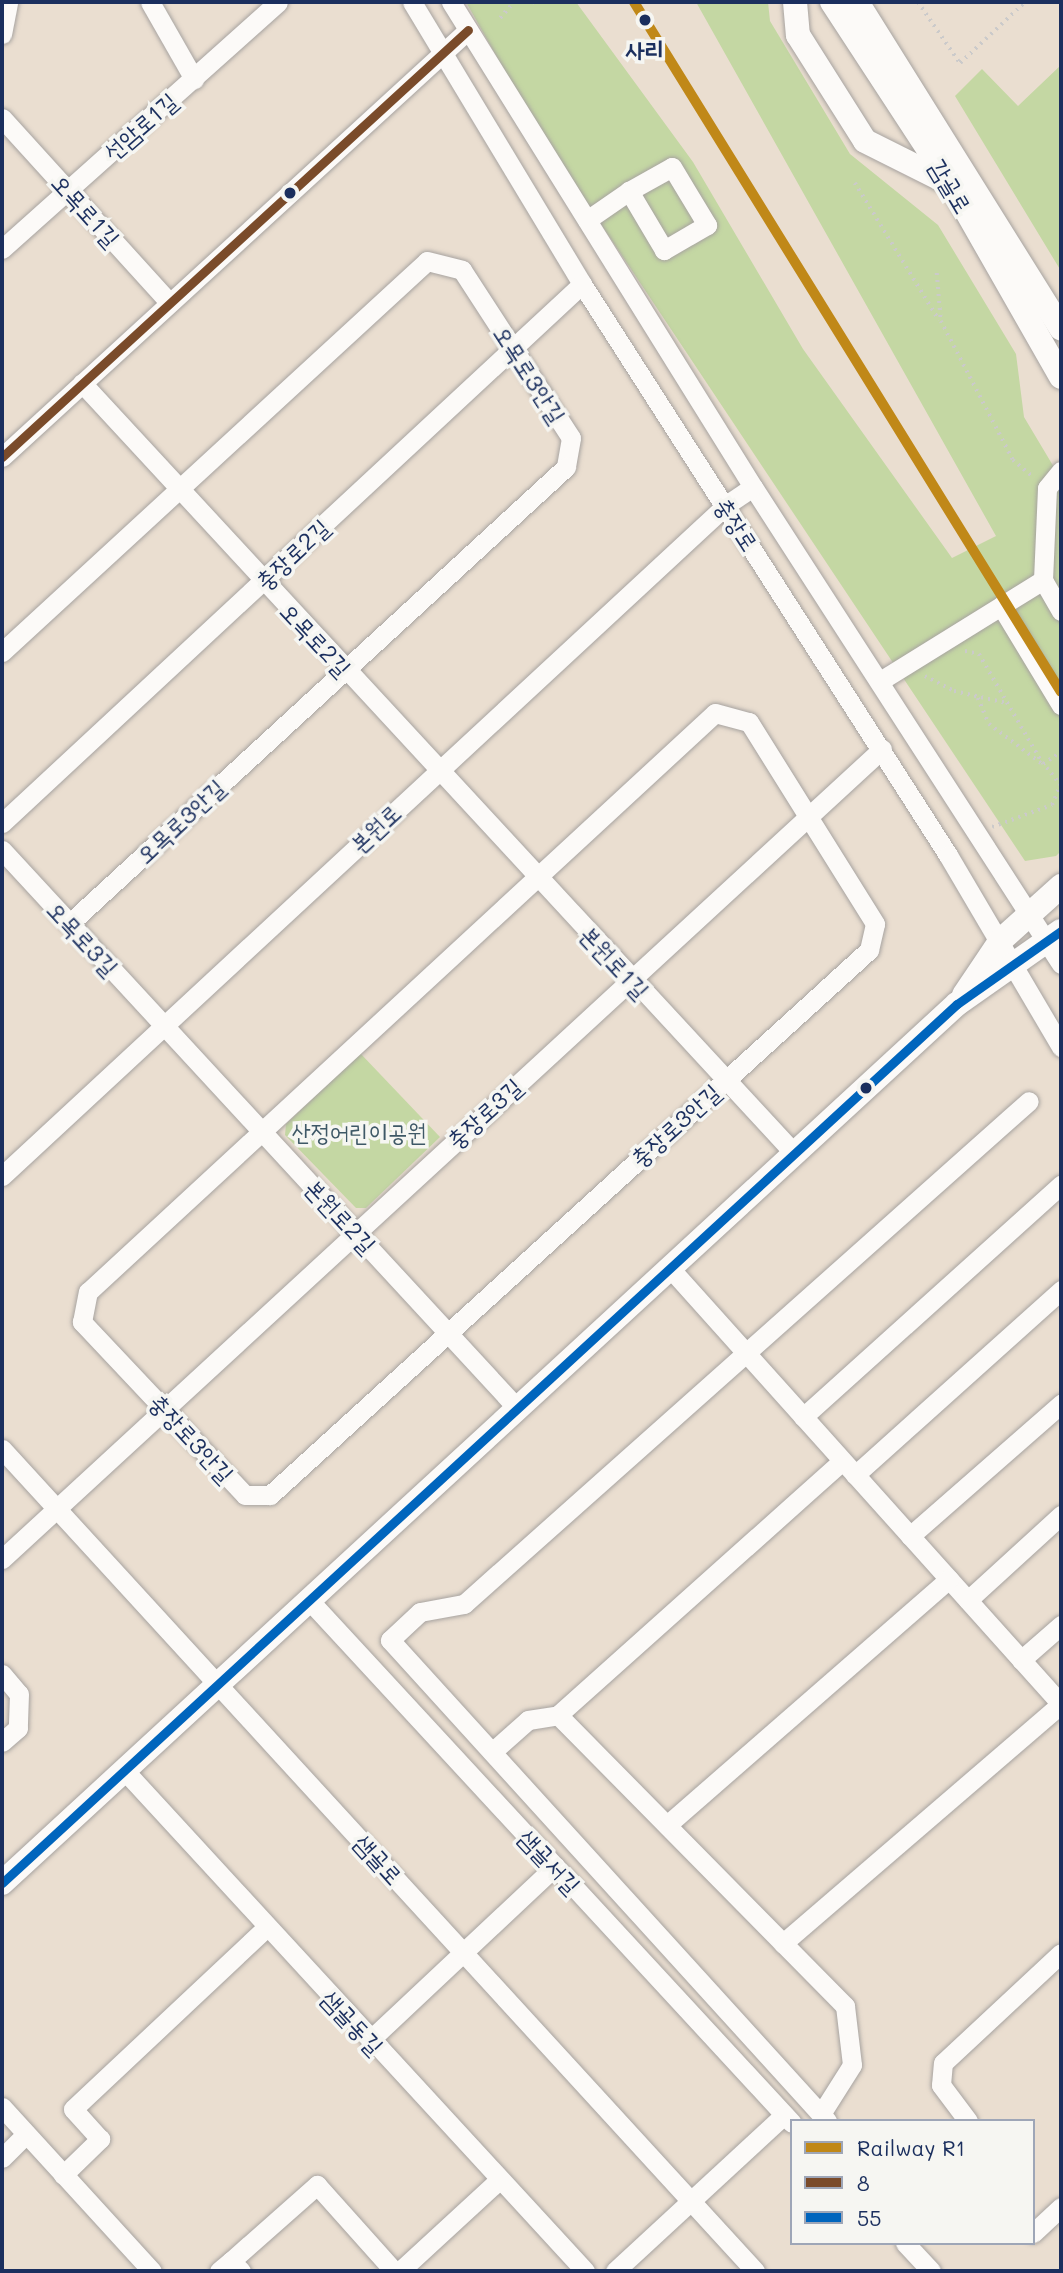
<!DOCTYPE html>
<html>
<head>
<meta charset="utf-8">
<style>
	body { margin:0 }
	#map { position:relative; width:1063px; height:2273px; overflow:hidden; background:#eaded0; font-family:Mali,"Poor Story",sans-serif }
	div>[style] { position:absolute }
	.green>* { inset:0; background:#c4d7a3 }
	.path>* { height:3.5px; margin-top:-1.75px; transform-origin:0; background:repeating-linear-gradient(90deg,#cbcaca 0 2px,transparent 0 7px) }
	.roads { filter:drop-shadow(0 0 2px #a7a3a0) drop-shadow(0 0 2px #a7a3a0) }
	.minor>* { height:19px; margin:-9.5px; padding:0 9.5px; transform-origin:9.5px; border-radius:9.5px; background:#fcfaf8 }
	.major>* { height:24px; margin:-12px; padding:0 12px; transform-origin:12px; border-radius:12px; background:#fcfaf8 }
	.bus-1>* { height:9px; margin:-4.5px; padding:0 4.5px; transform-origin:4.5px; border-radius:4.5px; background:#7a4b2a }
	.bus-2>* { height:9px; margin:-4.5px; padding:0 4.5px; transform-origin:4.5px; border-radius:4.5px; background:#0065bd }
	.rail-1>* { height:10px; margin:-5px; padding:0 5px; transform-origin:5px; border-radius:5px; background:#c08818 }
	.dots>* { width:19px; height:19px; translate:-50% -50%; box-sizing:border-box; border:4px solid #f6f6f2; border-radius:50% }
	span { translate:-50% -50%; white-space:nowrap; text-align:center; line-height:1.15; -webkit-text-stroke:7px #f6f6f2; paint-order:stroke }
	.stop-label { font-size:24px; color:#1b2f5e; font-weight:700 }
	.street-label { font-size:24px; color:#1b2f5e }
	.park-label { font-size:24px; color:#3e5866 }
	.frame { position:absolute; inset:0; border:4px solid #1b2f5e; pointer-events:none }
	.legend { position:absolute; left:790px; top:2119px; width:245px; height:126px; box-sizing:border-box; background:#f6f6f2; border:2px solid #9ea6b7; margin:0; padding:9px 12px; list-style:none; font-size:21px; color:#1b2f5e }
	.legend li { display:flex; align-items:center; gap:14px; height:35px }
	.legend b { width:35px; border:2px solid #9ea6b7 }
</style>
</head>
<body>
<div id="map">
	<div class="green">
		<i style="clip-path:polygon(466px 2px,576px 2px,693px 162px,803px 349px,952px 558px,996px 536px,696px 2px,768px 2px,770px 21px,850px 154px,938px 225px,1016px 354px,1024px 417px,1061px 479px,1061px 851px,1056px 856px,1025px 861px,535px 125px)"></i>
		<i style="clip-path:polygon(1061px 65px,1061px 271px,955px 96px,982px 69px,1018px 106px)"></i>
		<i style="clip-path:polygon(360px 1053px,440px 1137px,366px 1208px,356px 1208px,285px 1135px,286px 1124px)"></i>
	</div>
	<div class="path">
		<i style="left:533px;top:2px;width:2px;rotate:27deg"></i>
		<i style="left:918px;top:2px;width:74px;rotate:55.5deg"></i>
		<i style="left:960px;top:63px;width:89px;rotate:-43.2deg"></i>
		<i style="left:500px;top:18px;width:21px;rotate:-49deg"></i>
		<i style="left:855px;top:183px;width:161px;rotate:58.5deg"></i>
		<i style="left:937px;top:273px;width:48px;rotate:85.2deg"></i>
		<i style="left:941px;top:321px;width:157px;rotate:62.6deg"></i>
		<i style="left:1013px;top:460px;width:25px;rotate:40deg"></i>
		<i style="left:965px;top:651px;width:14px;rotate:12deg"></i>
		<i style="left:979px;top:654px;width:127px;rotate:59.8deg"></i>
		<i style="left:925px;top:676px;width:33px;rotate:27deg"></i>
		<i style="left:954px;top:691px;width:54px;rotate:12.8deg"></i>
		<i style="left:978px;top:698px;width:28px;rotate:67deg"></i>
		<i style="left:989px;top:724px;width:65px;rotate:36.9deg"></i>
		<i style="left:1061px;top:786px;width:28px;rotate:-129deg"></i>
		<i style="left:1043px;top:764px;width:22px;rotate:-34deg"></i>
		<i style="left:992px;top:827px;width:64px;rotate:-20.1deg"></i>
		<i style="left:1052px;top:805px;width:22px;rotate:-68deg"></i>
	</div>
	<div class="roads">
		<div class="minor">
			<i style="left:150px;top:2px;width:89px;rotate:60.3deg"></i>
			<i style="left:412px;top:2px;width:329px;rotate:58.9deg"></i>
			<i style="left:582px;top:284px;width:678px;rotate:57.34deg"></i>
			<i style="left:948px;top:855px;width:223px;rotate:59.5deg"></i>
			<i style="left:451px;top:2px;width:571px;rotate:58.09deg"></i>
			<i style="left:753px;top:487px;width:568px;rotate:57.15deg"></i>
			<i style="left:2px;top:34px;width:33px;rotate:-79deg"></i>
			<i style="left:2px;top:118px;width:248px;rotate:47.8deg"></i>
			<i style="left:672px;top:167px;width:68px;rotate:58.9deg"></i>
			<i style="left:707px;top:225px;width:50px;rotate:149.8deg"></i>
			<i style="left:664px;top:250px;width:69px;rotate:-120.7deg"></i>
			<i style="left:629px;top:191px;width:49px;rotate:-29.2deg"></i>
			<i style="left:587px;top:220px;width:51px;rotate:-34.6deg"></i>
			<i style="left:2px;top:249px;width:370px;rotate:-41.8deg"></i>
			<i style="left:82px;top:383px;width:1049px;rotate:47.24deg"></i>
			<i style="left:2px;top:457px;width:632px;rotate:-42.5deg"></i>
			<i style="left:1043px;top:580px;width:36px;rotate:60deg"></i>
			<i style="left:1001px;top:606px;width:116px;rotate:58.8deg"></i>
			<i style="left:2px;top:652px;width:577px;rotate:-42.61deg"></i>
			<i style="left:427px;top:261px;width:36px;rotate:14deg"></i>
			<i style="left:462px;top:270px;width:200px;rotate:57deg"></i>
			<i style="left:571px;top:438px;width:29px;rotate:100deg"></i>
			<i style="left:566px;top:467px;width:674px;rotate:137.41deg"></i>
			<i style="left:880px;top:681px;width:192px;rotate:-31.8deg"></i>
			<i style="left:1043px;top:580px;width:92px;rotate:-87.5deg"></i>
			<i style="left:1047px;top:488px;width:22px;rotate:-51deg"></i>
			<i style="left:715px;top:713px;width:35px;rotate:15deg"></i>
			<i style="left:749px;top:722px;width:238px;rotate:58deg"></i>
			<i style="left:875px;top:924px;width:27px;rotate:103deg"></i>
			<i style="left:869px;top:950px;width:810px;rotate:137.7deg"></i>
			<i style="left:270px;top:1495px;width:25px;rotate:180deg"></i>
			<i style="left:245px;top:1495px;width:238px;rotate:-133.3deg"></i>
			<i style="left:82px;top:1322px;width:31px;rotate:-79deg"></i>
			<i style="left:88px;top:1292px;width:853px;rotate:-42.72deg"></i>
			<i style="left:2px;top:823px;width:792px;rotate:-42.9deg"></i>
			<i style="left:2px;top:850px;width:759px;rotate:47.29deg"></i>
			<i style="left:2px;top:1176px;width:987px;rotate:-42.82deg"></i>
			<i style="left:726px;top:505px;width:32px;rotate:-34deg"></i>
			<i style="left:669px;top:1267px;width:587px;rotate:48.11deg"></i>
			<i style="left:1061px;top:1704px;width:367px;rotate:139.3deg"></i>
			<i style="left:803px;top:1417px;width:347px;rotate:-42deg"></i>
			<i style="left:2px;top:1449px;width:1115px;rotate:47.51deg"></i>
			<i style="left:855px;top:1475px;width:277px;rotate:-41.9deg"></i>
			<i style="left:910px;top:1536px;width:201px;rotate:-41.2deg"></i>
			<i style="left:2px;top:1559px;width:1196px;rotate:-42.63deg"></i>
			<i style="left:308px;top:1599px;width:713px;rotate:47.27deg"></i>
			<i style="left:968px;top:1600px;width:126px;rotate:-42.4deg"></i>
			<i style="left:1021px;top:1660px;width:53px;rotate:-41.2deg"></i>
			<i style="left:2px;top:1674px;width:26px;rotate:50deg"></i>
			<i style="left:19px;top:1694px;width:34px;rotate:92deg"></i>
			<i style="left:18px;top:1728px;width:21px;rotate:139deg"></i>
			<i style="left:558px;top:1715px;width:381px;rotate:-41.8deg"></i>
			<i style="left:492px;top:1752px;width:48px;rotate:-41.6deg"></i>
			<i style="left:528px;top:1720px;width:30px;rotate:-9deg"></i>
			<i style="left:558px;top:1715px;width:409px;rotate:45.4deg"></i>
			<i style="left:845px;top:2006px;width:59px;rotate:83.2deg"></i>
			<i style="left:852px;top:2065px;width:58px;rotate:122.3deg"></i>
			<i style="left:124px;top:1770px;width:681px;rotate:47.38deg"></i>
			<i style="left:667px;top:1825px;width:374px;rotate:-41.1deg"></i>
			<i style="left:370px;top:2040px;width:254px;rotate:-43.2deg"></i>
			<i style="left:2px;top:2107px;width:222px;rotate:47.6deg"></i>
			<i style="left:827px;top:2121px;width:650px;rotate:-132.26deg"></i>
			<i style="left:390px;top:1640px;width:41px;rotate:-43deg"></i>
			<i style="left:420px;top:1612px;width:45px;rotate:-10.3deg"></i>
			<i style="left:464px;top:1604px;width:756px;rotate:-41.68deg"></i>
			<i style="left:968px;top:2121px;width:45px;rotate:-126.9deg"></i>
			<i style="left:941px;top:2085px;width:22px;rotate:-85deg"></i>
			<i style="left:943px;top:2063px;width:161px;rotate:-43deg"></i>
			<i style="left:2px;top:2158px;width:34px;rotate:-45deg"></i>
			<i style="left:63px;top:2175px;width:52px;rotate:-44.2deg"></i>
			<i style="left:100px;top:2139px;width:40px;rotate:-132deg"></i>
			<i style="left:73px;top:2109px;width:265px;rotate:-43.2deg"></i>
			<i style="left:1033px;top:2233px;width:38px;rotate:-43deg"></i>
			<i style="left:905px;top:2243px;width:38px;rotate:47deg"></i>
			<i style="left:231px;top:2261px;width:115px;rotate:-41.5deg"></i>
			<i style="left:317px;top:2185px;width:115px;rotate:48.2deg"></i>
			<i style="left:219px;top:2271px;width:16px;rotate:-40deg"></i>
			<i style="left:231px;top:2261px;width:14px;rotate:45deg"></i>
			<i style="left:400px;top:2271px;width:134px;rotate:-42.6deg"></i>
			<i style="left:615px;top:2271px;width:230px;rotate:-42.7deg"></i>
		</div>
		<div class="major">
			<i style="left:795px;top:2px;width:33px;rotate:85deg"></i>
			<i style="left:798px;top:35px;width:125px;rotate:57.7deg"></i>
			<i style="left:865px;top:141px;width:96px;rotate:26.6deg"></i>
			<i style="left:832px;top:2px;width:217px;rotate:56.8deg"></i>
			<i style="left:951px;top:184px;width:222px;rotate:60.3deg"></i>
			<i style="left:857px;top:2px;width:385px;rotate:58deg"></i>
			<i style="left:964px;top:995px;width:66px;rotate:-56.1deg"></i>
			<i style="left:1001px;top:940px;width:81px;rotate:-42deg"></i>
			<i style="left:2px;top:1883px;width:1298px;rotate:-42.63deg"></i>
			<i style="left:957px;top:1004px;width:127px;rotate:-35.1deg"></i>
		</div>
	</div>
	<div class="bus-1">
		<i style="left:2px;top:457px;width:632px;rotate:-42.5deg"></i>
	</div>
	<div class="bus-2">
		<i style="left:2px;top:1883px;width:1298px;rotate:-42.63deg"></i>
		<i style="left:957px;top:1004px;width:127px;rotate:-35.1deg"></i>
	</div>
	<div class="rail-1">
		<i style="left:634px;top:2px;width:811px;rotate:58.25deg"></i>
	</div>
	<div class="dots">
		<i style="left:645px;top:20px;background:#1b2f5e"></i>
		<i style="left:290px;top:193px;background:#1b2f5e"></i>
		<i style="left:866px;top:1088px;background:#1b2f5e"></i>
	</div>
	<div class="stop-label">
		<span style="left:645px;top:49px">사리</span>
	</div>
	<div class="street-label">
		<span style="left:140px;top:126px;rotate:-41deg">선암로1길</span>
		<span style="left:951px;top:186px;rotate:59deg">감골로</span>
		<span style="left:86px;top:210px;rotate:48deg">오목로1길</span>
		<span style="left:530px;top:374px;rotate:57deg">오목로3안길</span>
		<span style="left:737px;top:524px;rotate:57deg">충장로</span>
		<span style="left:292px;top:554px;rotate:-43deg">충장로2길</span>
		<span style="left:316px;top:639px;rotate:47deg">오목로2길</span>
		<span style="left:180px;top:821px;rotate:-43deg">오목로3안길</span>
		<span style="left:375px;top:828px;rotate:-43deg">본원로</span>
		<span style="left:83px;top:938px;rotate:47deg">오목로3길</span>
		<span style="left:615px;top:962px;rotate:47deg">본원로1길</span>
		<span style="left:484px;top:1113px;rotate:-42deg">충장로3길</span>
		<span style="left:675px;top:1125px;rotate:-42deg">충장로3안길</span>
		<span style="left:341px;top:1216px;rotate:47deg">본원로2길</span>
		<span style="left:192px;top:1438px;rotate:47deg">충장로3안길</span>
		<span style="left:379px;top:1859px;rotate:48deg">샘골로</span>
		<span style="left:550px;top:1861px;rotate:47deg">샘골서길</span>
		<span style="left:353px;top:2022px;rotate:47deg">샘골동길</span>
	</div>
	<div class="park-label">
		<span style="left:359px;top:1132px">산정어린이공원</span>
	</div>
	<div class="frame"></div>
	<ul class="legend">
	<li><b style="height:9px;background:#c08818"></b>Railway R1</li>
	<li><b style="height:9px;background:#7a4b2a"></b>8</li>
	<li><b style="height:9px;background:#0065bd"></b>55</li>
	</ul>
</div>
</body>
</html>
